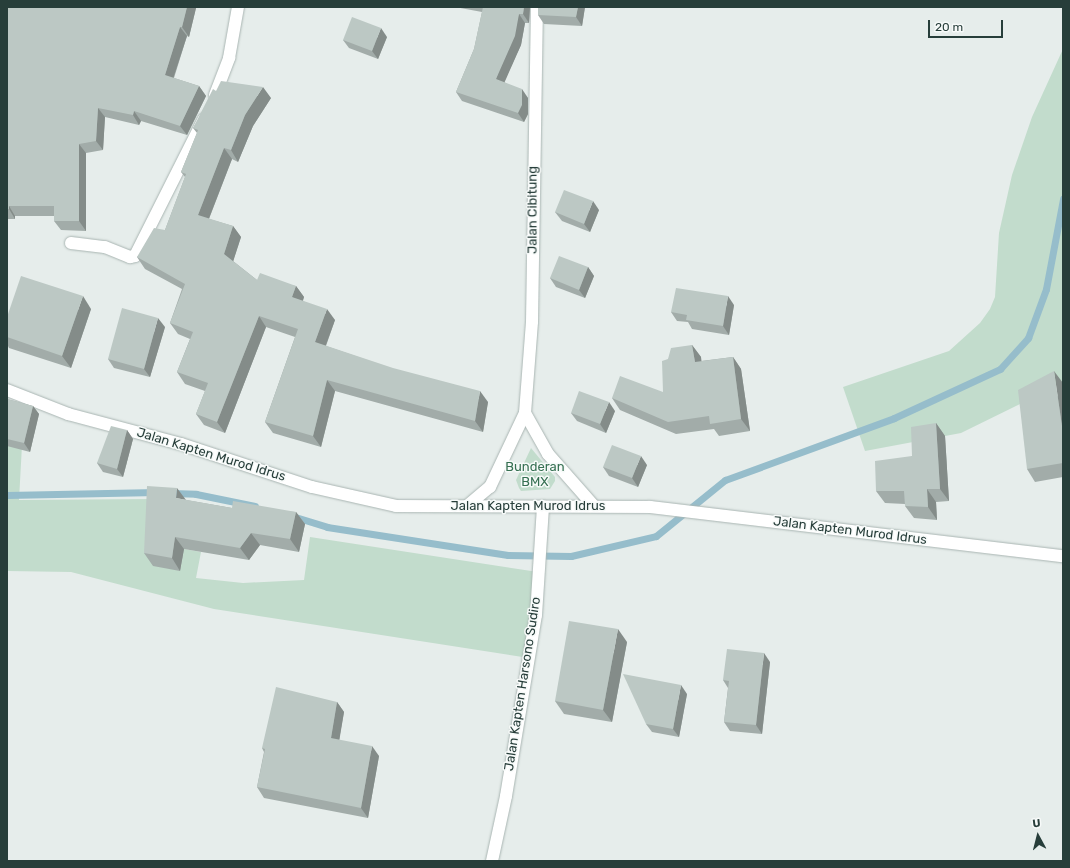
<!DOCTYPE html>
<html>
<head>
<meta charset="utf-8">
<style>
	body { margin:0 }
	#map { position:relative; width:1070px; height:868px; overflow:hidden; background:#e6edeb; font-family:Rubik,sans-serif }
	div>[style] { position:absolute }
	.green>* { inset:0; background:#c2dccc }
	.stream>* { height:7px; margin:-3.5px; padding:0 3.5px; transform-origin:3.5px; border-radius:3.5px; background:#96bdcb }
	.roads { filter:drop-shadow(0 0 1px #a9b5b2) drop-shadow(0 0 1px #a9b5b2) }
	.minor>* { height:12px; margin:-6px; padding:0 6px; transform-origin:6px; border-radius:6px; background:#fff }
	.wall>* { inset:0; background:#a2aca9 }
	.shaded-wall>* { inset:0; background:#848c89 }
	.building>* { inset:0; background:#bcc8c4 }
	span { translate:-50% -50%; white-space:nowrap; text-align:center; line-height:1.15; -webkit-text-stroke:3px #f7faf9; paint-order:stroke }
	.street-label { font-size:13px; color:#273e3a }
	.park-label { font-size:13px; color:#367052 }
	.frame { position:absolute; inset:0; border:8px solid #273e3a; pointer-events:none }
	.north { position:absolute; left:1018px; top:816px; width:40px; height:40px; -webkit-text-stroke:3px #f7faf9; paint-order:stroke; rotate:353deg; font-size:11px; font-weight:700; line-height:16px; text-align:center; color:#273e3a }
	.north::after { content:''; display:block; margin:auto; width:14px; height:18px; background:#273e3a; clip-path:polygon(50% 0,100% 100%,50% 72%,0 100%) }
	.scale { position:absolute; left:928px; top:20px; width:75px; height:18px; box-sizing:border-box; border:2px solid #273e3a; border-top:0; padding-left:5px; font-size:12px; line-height:14px; white-space:nowrap; color:#273e3a; -webkit-text-stroke:3px #f7faf9; paint-order:stroke }
</style>
</head>
<body>
<div id="map">
	<div class="green">
		<i style="clip-path:polygon(1063px 49px,1063px 383px,961px 433px,865px 451px,843px 387px,949px 351px,980px 323px,990px 309px,995px 297px,999px 233px,1012px 175px,1032px 117px)"></i>
		<i style="clip-path:polygon(7px 442px,22px 445px,19px 500px,156px 499px,184px 549px,201px 552px,196px 578px,243px 583px,304px 580px,310px 537px,538px 572px,529px 658px,214px 609px,71px 572px,7px 571px)"></i>
		<i style="clip-path:polygon(531px 448px,555px 477px,555px 481px,550px 489px,521px 491px,519px 488px,516px 480px)"></i>
	</div>
	<div class="stream">
		<i style="left:171px;top:493px;width:25px;rotate:2deg"></i>
		<i style="left:196px;top:494px;width:60px;rotate:11.5deg"></i>
		<i style="left:7px;top:495px;width:150px;rotate:-1.1deg"></i>
		<i style="left:292px;top:516px;width:37px;rotate:17deg"></i>
		<i style="left:327px;top:527px;width:183px;rotate:8.8deg"></i>
		<i style="left:508px;top:555px;width:63px;rotate:0.9deg"></i>
		<i style="left:571px;top:556px;width:87px;rotate:-13.2deg"></i>
		<i style="left:656px;top:536px;width:89px;rotate:-39.1deg"></i>
		<i style="left:725px;top:480px;width:180px;rotate:-20.1deg"></i>
		<i style="left:894px;top:418px;width:117px;rotate:-24.8deg"></i>
		<i style="left:1000px;top:369px;width:42px;rotate:-47.9deg"></i>
		<i style="left:1028px;top:338px;width:52px;rotate:-69.8deg"></i>
		<i style="left:1046px;top:289px;width:92px;rotate:-79.3deg"></i>
	</div>
	<div class="roads">
		<div class="minor">
			<i style="left:215px;top:95px;width:40px;rotate:-69deg"></i>
			<i style="left:229px;top:58px;width:52px;rotate:-80deg"></i>
			<i style="left:71px;top:243px;width:34px;rotate:7deg"></i>
			<i style="left:105px;top:247px;width:27px;rotate:22deg"></i>
			<i style="left:130px;top:257px;width:5px;rotate:-11deg"></i>
			<i style="left:135px;top:256px;width:153px;rotate:-63.3deg"></i>
			<i style="left:7px;top:390px;width:66px;rotate:21.5deg"></i>
			<i style="left:68px;top:414px;width:117px;rotate:14.9deg"></i>
			<i style="left:181px;top:444px;width:138px;rotate:18.2deg"></i>
			<i style="left:312px;top:487px;width:86px;rotate:12.7deg"></i>
			<i style="left:396px;top:506px;width:254px;rotate:0.2deg"></i>
			<i style="left:650px;top:507px;width:416px;rotate:6.8deg"></i>
			<i style="left:525px;top:413px;width:47px;rotate:60.7deg"></i>
			<i style="left:548px;top:454px;width:68px;rotate:48.6deg"></i>
			<i style="left:467px;top:506px;width:30px;rotate:-40deg"></i>
			<i style="left:490px;top:487px;width:82px;rotate:-64.7deg"></i>
			<i style="left:525px;top:413px;width:91px;rotate:-85.6deg"></i>
			<i style="left:532px;top:322px;width:315px;rotate:-89.1deg"></i>
			<i style="left:492px;top:861px;width:66px;rotate:-77.8deg"></i>
			<i style="left:506px;top:796px;width:183px;rotate:-80.6deg"></i>
			<i style="left:536px;top:615px;width:109px;rotate:-86.3deg"></i>
		</div>
	</div>
	<div class="wall">
		<i style="clip-path:polygon(7px 7px,195px 7px,196px 8px,189px 37px,187px 36px,174px 78px,199px 86px,206px 96px,187px 135px,141px 121px,139px 125px,105px 117px,103px 150px,86px 153px,86px 231px,61px 230px,54px 221px,54px 216px,15px 216px,15px 219px,7px 219px)"></i>
		<i style="clip-path:polygon(455px 7px,530px 7px,529px 23px,525px 23px,521px 45px,504px 82px,528px 98px,528px 114px,524px 122px,462px 101px,456px 92px,474px 49px,482px 12px)"></i>
		<i style="clip-path:polygon(538px 7px,585px 7px,582px 26px,544px 24px,538px 15px)"></i>
		<i style="clip-path:polygon(387px 37px,378px 59px,349px 48px,343px 40px)"></i>
		<i style="clip-path:polygon(216px 91px,271px 98px,253px 126px,238px 162px,232px 159px,209px 219px,233px 226px,241px 237px,233px 261px,257px 280px,296px 286px,304px 297px,303px 301px,335px 320px,326px 346px,488px 402px,483px 432px,335px 391px,321px 447px,273px 433px,265px 422px,295px 337px,266px 327px,225px 433px,204px 425px,196px 414px,205px 391px,185px 384px,177px 372px,190px 339px,178px 334px,170px 323px,182px 289px,145px 269px,137px 257px,165px 230px,185px 177px,181px 172px,197px 133px,193px 128px)"></i>
		<i style="clip-path:polygon(599px 210px,590px 232px,562px 221px,555px 212px)"></i>
		<i style="clip-path:polygon(588px 267px,594px 276px,585px 298px,556px 287px,550px 278px)"></i>
		<i style="clip-path:polygon(734px 305px,729px 335px,692px 329px,688px 322px,677px 321px,671px 312px)"></i>
		<i style="clip-path:polygon(91px 309px,71px 368px,9px 348px,7px 344px,7px 317px)"></i>
		<i style="clip-path:polygon(165px 327px,150px 377px,114px 368px,108px 359px)"></i>
		<i style="clip-path:polygon(692px 345px,701px 357px,701px 361px,733px 357px,741px 369px,750px 431px,719px 436px,714px 429px,676px 434px,620px 410px,612px 398px,663px 392px,668px 359px)"></i>
		<i style="clip-path:polygon(1063px 383px,1063px 477px,1035px 482px,1027px 469px)"></i>
		<i style="clip-path:polygon(7px 399px,33px 406px,39px 414px,30px 452px,7px 446px)"></i>
		<i style="clip-path:polygon(615px 411px,606px 433px,577px 421px,571px 413px)"></i>
		<i style="clip-path:polygon(936px 423px,945px 436px,949px 501px,936px 502px,937px 520px,914px 518px,905px 506px,905px 504px,885px 503px,876px 491px,912px 456px)"></i>
		<i style="clip-path:polygon(127px 430px,133px 439px,123px 477px,103px 472px,97px 463px)"></i>
		<i style="clip-path:polygon(647px 465px,638px 487px,609px 476px,603px 467px)"></i>
		<i style="clip-path:polygon(186px 500px,232px 508px,296px 512px,305px 524px,299px 552px,260px 545px,249px 560px,184px 549px,180px 571px,153px 566px,144px 553px)"></i>
		<i style="clip-path:polygon(627px 642px,612px 722px,564px 714px,555px 701px)"></i>
		<i style="clip-path:polygon(770px 662px,762px 734px,730px 731px,724px 722px,728px 688px,723px 680px)"></i>
		<i style="clip-path:polygon(687px 694px,679px 737px,652px 732px,646px 724px)"></i>
		<i style="clip-path:polygon(337px 702px,344px 712px,339px 740px,379px 756px,368px 818px,264px 798px,257px 787px,264px 752px,262px 748px)"></i>
	</div>
	<div class="shaded-wall">
		<i style="clip-path:polygon(187px 7px,195px 7px,196px 8px,189px 37px,182px 27px)"></i>
		<i style="clip-path:polygon(524px 7px,530px 7px,529px 23px,523px 14px)"></i>
		<i style="clip-path:polygon(578px 7px,585px 7px,582px 26px,576px 17px)"></i>
		<i style="clip-path:polygon(519px 14px,525px 23px,521px 45px,502px 88px,496px 79px)"></i>
		<i style="clip-path:polygon(180px 27px,187px 36px,171px 85px,165px 75px)"></i>
		<i style="clip-path:polygon(381px 28px,387px 37px,378px 59px,372px 51px)"></i>
		<i style="clip-path:polygon(199px 86px,206px 96px,187px 135px,180px 126px)"></i>
		<i style="clip-path:polygon(263px 87px,271px 98px,253px 126px,238px 162px,231px 150px,245px 115px)"></i>
		<i style="clip-path:polygon(522px 89px,528px 98px,528px 114px,524px 122px,518px 113px)"></i>
		<i style="clip-path:polygon(98px 108px,105px 117px,103px 150px,96px 141px)"></i>
		<i style="clip-path:polygon(134px 111px,141px 121px,139px 125px,133px 115px)"></i>
		<i style="clip-path:polygon(79px 144px,86px 153px,86px 231px,79px 221px)"></i>
		<i style="clip-path:polygon(224px 148px,232px 159px,206px 226px,198px 215px)"></i>
		<i style="clip-path:polygon(593px 201px,599px 210px,590px 232px,584px 224px)"></i>
		<i style="clip-path:polygon(9px 206px,15px 216px,15px 219px,9px 209px)"></i>
		<i style="clip-path:polygon(233px 226px,241px 237px,232px 265px,224px 254px)"></i>
		<i style="clip-path:polygon(588px 267px,594px 276px,585px 298px,579px 290px)"></i>
		<i style="clip-path:polygon(296px 286px,304px 297px,300px 308px,292px 297px)"></i>
		<i style="clip-path:polygon(83px 296px,91px 309px,71px 368px,62px 356px)"></i>
		<i style="clip-path:polygon(728px 296px,734px 305px,729px 335px,723px 326px)"></i>
		<i style="clip-path:polygon(327px 309px,335px 320px,323px 353px,315px 342px)"></i>
		<i style="clip-path:polygon(259px 316px,266px 327px,225px 433px,217px 422px)"></i>
		<i style="clip-path:polygon(158px 318px,165px 327px,150px 377px,144px 369px)"></i>
		<i style="clip-path:polygon(692px 345px,701px 357px,703px 374px,695px 362px)"></i>
		<i style="clip-path:polygon(733px 357px,741px 369px,750px 431px,741px 419px)"></i>
		<i style="clip-path:polygon(1054px 371px,1063px 383px,1063px 433px)"></i>
		<i style="clip-path:polygon(327px 380px,335px 391px,321px 447px,313px 436px)"></i>
		<i style="clip-path:polygon(480px 391px,488px 402px,483px 432px,475px 421px)"></i>
		<i style="clip-path:polygon(609px 402px,615px 411px,606px 433px,600px 424px)"></i>
		<i style="clip-path:polygon(33px 406px,39px 414px,30px 452px,24px 443px)"></i>
		<i style="clip-path:polygon(936px 423px,945px 436px,949px 501px,940px 489px)"></i>
		<i style="clip-path:polygon(127px 430px,133px 439px,123px 477px,117px 469px)"></i>
		<i style="clip-path:polygon(641px 456px,647px 465px,638px 487px,632px 478px)"></i>
		<i style="clip-path:polygon(177px 488px,186px 500px,176px 498px)"></i>
		<i style="clip-path:polygon(927px 489px,936px 502px,937px 520px,928px 507px)"></i>
		<i style="clip-path:polygon(296px 512px,305px 524px,299px 552px,290px 539px)"></i>
		<i style="clip-path:polygon(251px 533px,260px 545px,249px 560px,240px 548px)"></i>
		<i style="clip-path:polygon(175px 537px,184px 549px,180px 571px,172px 558px)"></i>
		<i style="clip-path:polygon(618px 629px,627px 642px,612px 722px,603px 710px)"></i>
		<i style="clip-path:polygon(764px 653px,770px 662px,762px 734px,756px 725px)"></i>
		<i style="clip-path:polygon(681px 685px,687px 694px,679px 737px,673px 729px)"></i>
		<i style="clip-path:polygon(337px 702px,344px 712px,338px 748px,331px 738px)"></i>
		<i style="clip-path:polygon(372px 746px,379px 756px,368px 818px,361px 808px)"></i>
	</div>
	<div class="building">
		<i style="clip-path:polygon(7px 7px,187px 7px,182px 27px,180px 27px,165px 75px,199px 86px,180px 126px,134px 111px,133px 115px,98px 108px,96px 141px,79px 144px,79px 221px,54px 221px,54px 206px,9px 206px,9px 209px,7px 209px)"></i>
		<i style="clip-path:polygon(483px 7px,524px 7px,523px 14px,519px 14px,515px 36px,496px 79px,522px 89px,522px 105px,518px 113px,456px 92px,474px 49px)"></i>
		<i style="clip-path:polygon(538px 7px,578px 7px,576px 17px,538px 15px)"></i>
		<i style="clip-path:polygon(352px 17px,381px 28px,372px 51px,343px 40px)"></i>
		<i style="clip-path:polygon(221px 81px,263px 87px,245px 115px,231px 150px,224px 148px,198px 215px,233px 226px,224px 254px,257px 280px,260px 273px,296px 286px,292px 297px,327px 309px,315px 342px,393px 368px,480px 391px,475px 421px,327px 380px,313px 436px,265px 422px,298px 329px,259px 316px,217px 422px,196px 414px,208px 383px,177px 372px,193px 332px,170px 323px,185px 284px,137px 257px,154px 228px,165px 230px,186px 174px,181px 172px,198px 130px,193px 128px,213px 89px,216px 91px)"></i>
		<i style="clip-path:polygon(564px 190px,593px 201px,584px 224px,555px 212px)"></i>
		<i style="clip-path:polygon(559px 256px,588px 267px,579px 290px,550px 278px)"></i>
		<i style="clip-path:polygon(21px 276px,83px 296px,62px 356px,7px 337px,7px 317px)"></i>
		<i style="clip-path:polygon(676px 288px,728px 296px,723px 326px,686px 320px,687px 315px,671px 312px)"></i>
		<i style="clip-path:polygon(122px 308px,158px 318px,144px 369px,108px 359px)"></i>
		<i style="clip-path:polygon(692px 345px,695px 362px,733px 357px,741px 419px,710px 424px,709px 416px,668px 422px,612px 398px,620px 376px,663px 392px,662px 361px,668px 359px,671px 348px)"></i>
		<i style="clip-path:polygon(1054px 371px,1063px 433px,1063px 463px,1027px 469px,1018px 390px)"></i>
		<i style="clip-path:polygon(579px 391px,609px 402px,600px 424px,571px 413px)"></i>
		<i style="clip-path:polygon(7px 399px,33px 406px,24px 443px,7px 439px)"></i>
		<i style="clip-path:polygon(936px 423px,940px 489px,927px 489px,928px 507px,905px 506px,904px 491px,876px 491px,875px 461px,912px 456px,911px 427px)"></i>
		<i style="clip-path:polygon(111px 426px,127px 430px,117px 469px,97px 463px)"></i>
		<i style="clip-path:polygon(612px 445px,641px 456px,632px 478px,603px 467px)"></i>
		<i style="clip-path:polygon(147px 486px,177px 488px,176px 498px,232px 508px,233px 501px,296px 512px,290px 539px,251px 533px,240px 548px,175px 537px,172px 558px,144px 553px)"></i>
		<i style="clip-path:polygon(569px 621px,618px 629px,603px 710px,555px 701px)"></i>
		<i style="clip-path:polygon(727px 649px,764px 653px,756px 725px,724px 722px,729px 681px,723px 680px)"></i>
		<i style="clip-path:polygon(623px 674px,681px 685px,673px 729px,646px 724px)"></i>
		<i style="clip-path:polygon(276px 687px,337px 702px,331px 738px,372px 746px,361px 808px,257px 787px,265px 749px,262px 748px)"></i>
	</div>
	<div class="street-label">
		<span style="left:533px;top:210px;rotate:-90deg">Jalan Cibitung</span>
		<span style="left:211px;top:455px;rotate:17deg">Jalan Kapten Murod Idrus</span>
		<span style="left:528px;top:506px">Jalan Kapten Murod Idrus</span>
		<span style="left:850px;top:531px;rotate:7deg">Jalan Kapten Murod Idrus</span>
		<span style="left:523px;top:684px;rotate:-81deg">Jalan Kapten Harsono Sudiro</span>
	</div>
	<div class="park-label">
		<span style="left:535px;top:475px">Bunderan<br>BMX</span>
	</div>
	<div class="frame"></div>
	<div class="north">U</div>
	<div class="scale">20 m</div>
</div>
</body>
</html>
